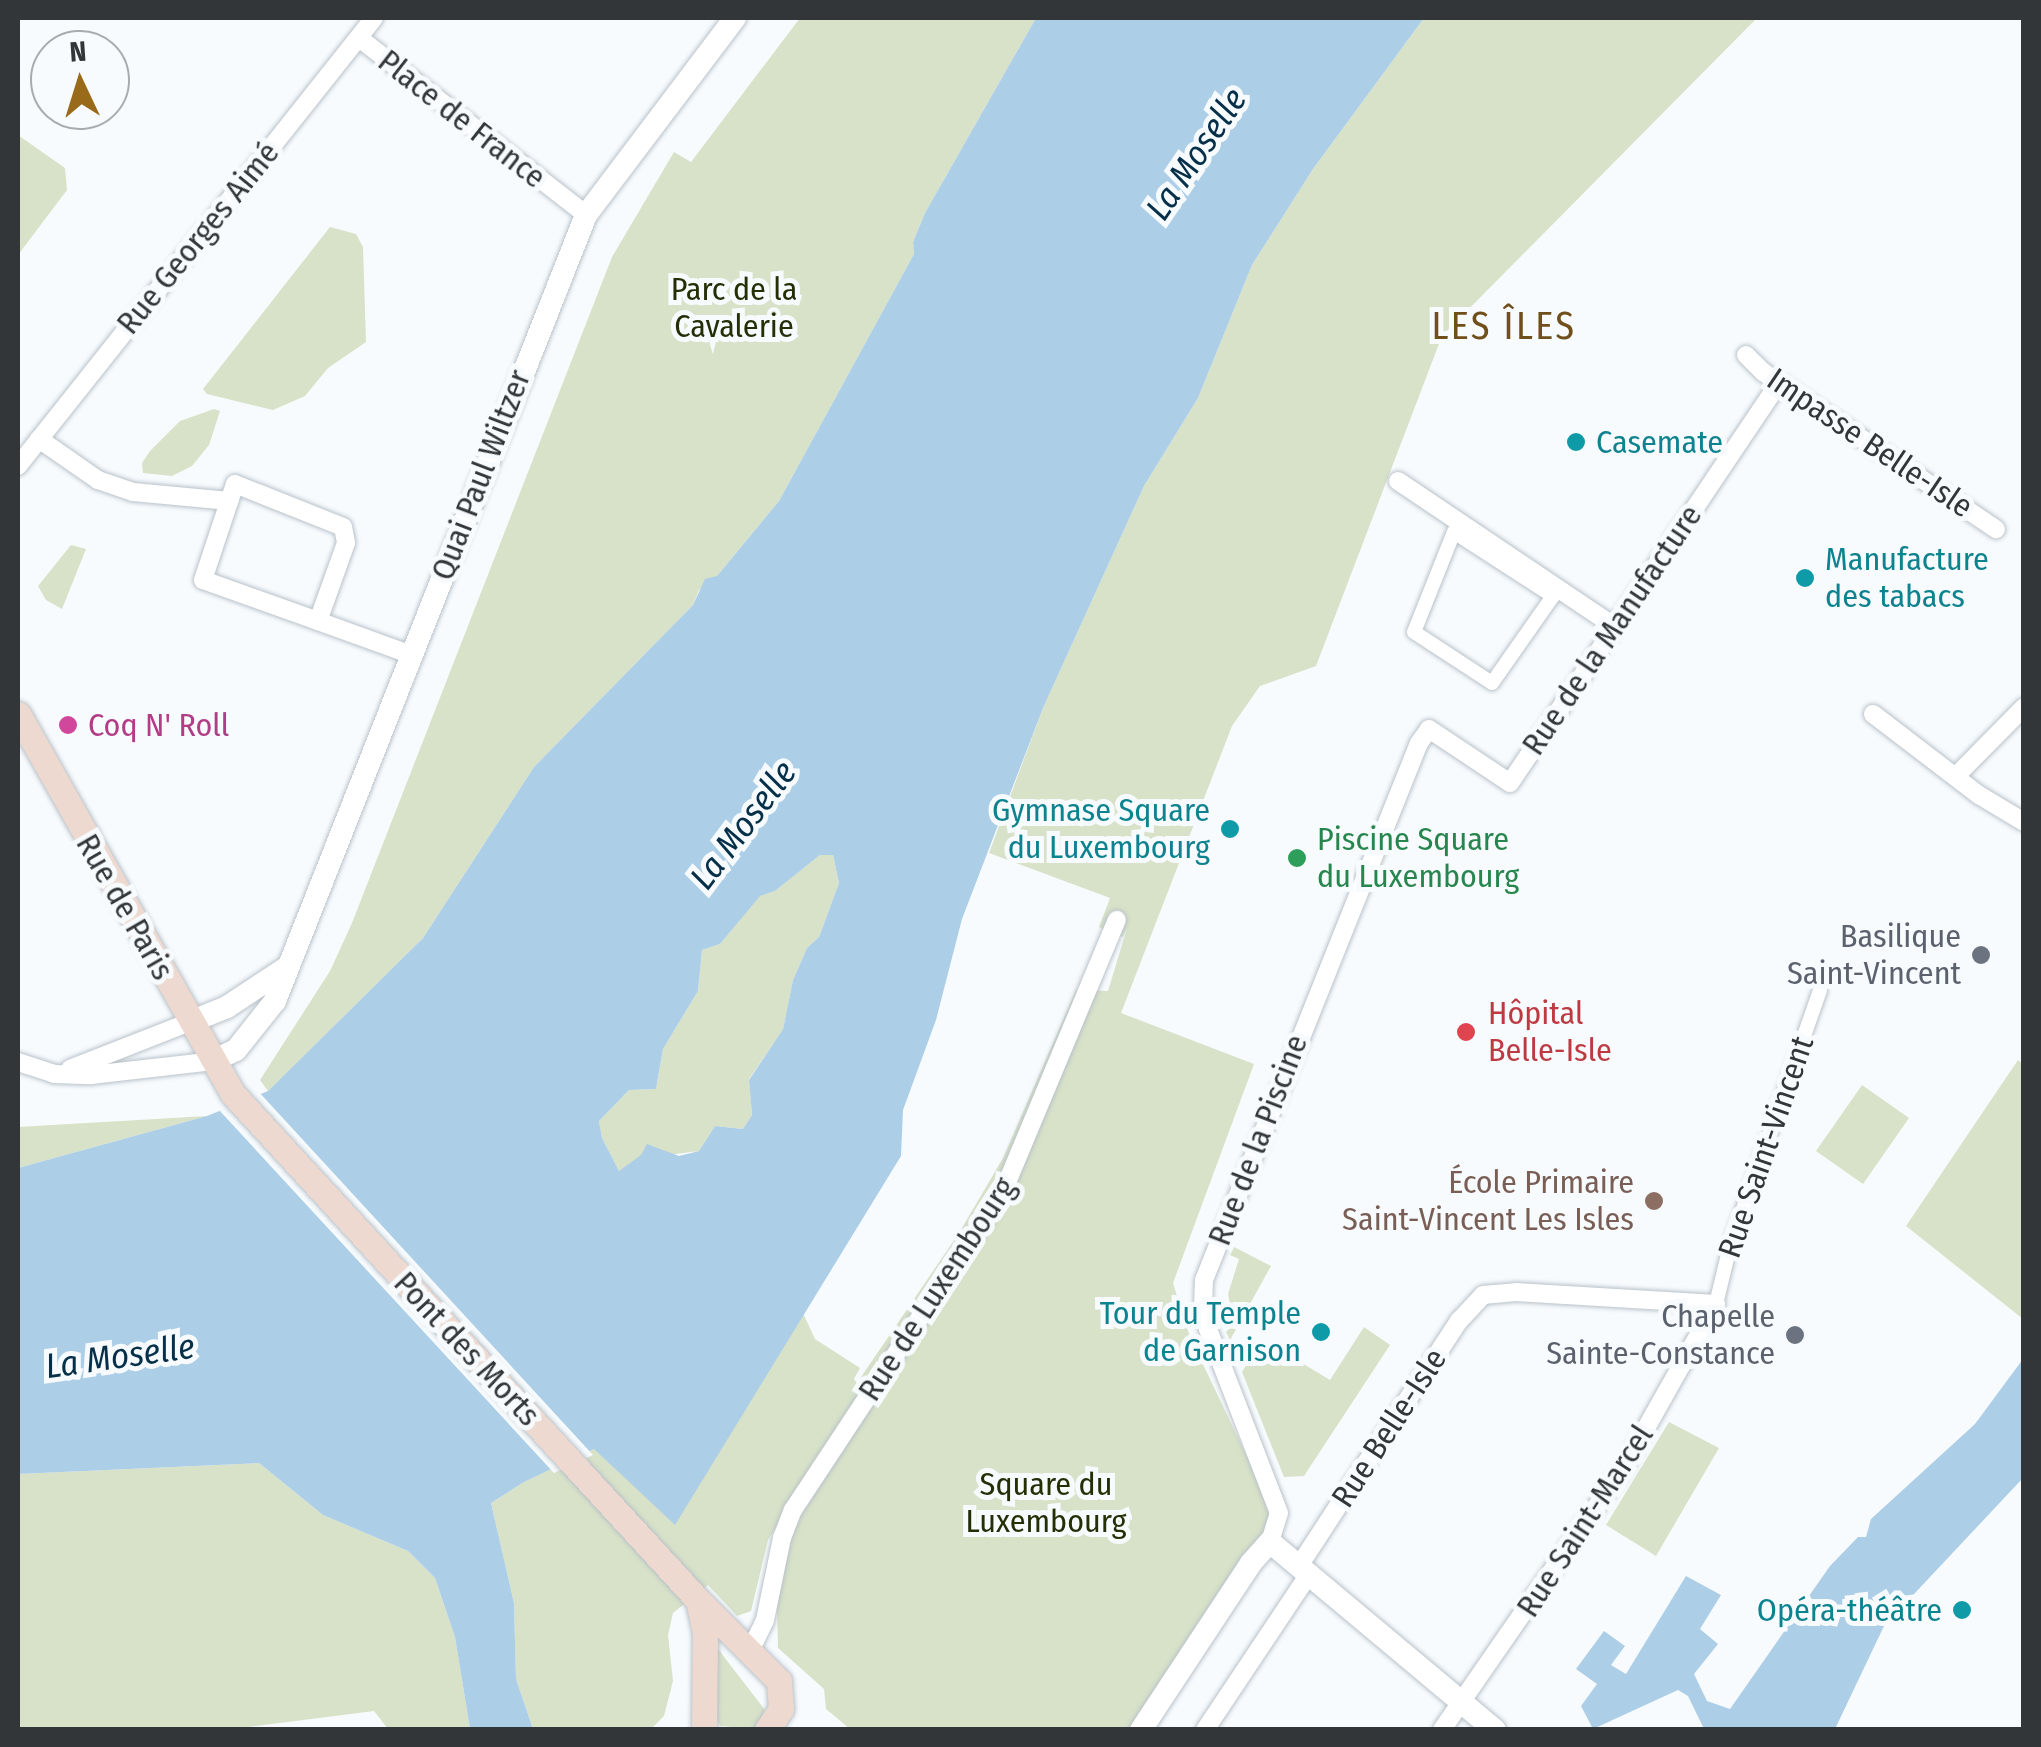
<!DOCTYPE html>
<html>
<head>
<meta charset="utf-8">
<style>
	body { margin:0 }
	#map { position:relative; width:2041px; height:1747px; overflow:hidden; background:#f7fbfe; font-family:"Fira Sans Condensed",sans-serif }
	div>[style] { position:absolute }
	.green>* { inset:0; background:#d8e2c8 }
	.water>* { inset:0; background:#adcee7 }
	.pier>* { inset:0; background:#f7fbfe }
	.roads { filter:drop-shadow(0 0 2px #b9c2c9) drop-shadow(0 0 2px #b9c2c9) }
	.pedestrian>* { height:14px; margin:-7px; padding:0 7px; transform-origin:7px; border-radius:7px; background:#fff }
	.minor>* { height:18px; margin:-9px; padding:0 9px; transform-origin:9px; border-radius:9px; background:#fff }
	.tertiary>* { height:22px; margin:-11px; padding:0 11px; transform-origin:11px; border-radius:11px; background:#fff }
	.secondary>* { height:25px; margin:-12.5px; padding:0 12.5px; transform-origin:12.5px; border-radius:12.5px; background:#edd9cf }
	.dots>* { width:28px; height:28px; translate:-50% -50%; box-sizing:border-box; border:5px solid #f7fbfe; border-radius:50% }
	span { translate:-50% -50%; white-space:nowrap; text-align:center; line-height:1.15; -webkit-text-stroke:10px #f7fbfe; paint-order:stroke }
	.street-label { font-size:32px; color:#323638 }
	.park-label { font-size:32px; color:#242f06 }
	.culture-label { font-size:32px; color:#0d838f }
	.left { translate:0 -50%; text-align:left }
	.right { translate:-100% -50%; text-align:right }
	.hotel-label { font-size:32px; color:#b23c85 }
	.leisure-label { font-size:32px; color:#27864d }
	.worship-label { font-size:32px; color:#5b616d }
	.health-label { font-size:32px; color:#be3a42 }
	.education-label { font-size:32px; color:#785e54 }
	.water-label { font-size:35px; color:#063049; font-style:italic }
	.quarter-label { font-size:38px; color:#704f1b; letter-spacing:2.5px }
	.frame { position:absolute; inset:0; border:20px solid #323638; pointer-events:none }
	.north { position:absolute; left:30px; top:30px; width:100px; height:100px; box-sizing:border-box; background:#f7fbfe; border:2px solid #a8acaf; border-radius:50%; rotate:356deg; font-size:28px; font-weight:700; line-height:40px; text-align:center; color:#323638 }
	.north::after { content:''; display:block; margin:auto; width:35px; height:45px; background:#986a1a; clip-path:polygon(50% 0,100% 100%,50% 72%,0 100%) }
</style>
</head>
<body>
<div id="map">
	<div class="green">
		<i style="clip-path:polygon(800px 18px,1036px 18px,925px 213px,913px 242px,914px 254px,779px 501px,717px 576px,699px 590px,693px 605px,534px 767px,423px 938px,268px 1091px,260px 1080px,330px 971px,352px 923px,612px 257px,674px 152px,691px 162px)"></i>
		<i style="clip-path:polygon(1424px 18px,1757px 18px,1442px 336px,1316px 666px,1260px 686px,1232px 726px,1121px 1013px,1254px 1064px,1173px 1283px,1190px 1337px,1260px 1484px,1272px 1516px,1267px 1528px,1135px 1729px,850px 1729px,826px 1709px,824px 1689px,778px 1648px,777px 1609px,765px 1620px,782px 1538px,871px 1390px,861px 1377px,959px 1233px,1003px 1158px,1076px 990px,1108px 991px,1127px 928px,1123px 937px,1099px 927px,1110px 898px,989px 853px,1043px 708px,1144px 486px,1198px 398px,1252px 265px,1313px 169px)"></i>
		<i style="clip-path:polygon(18px 135px,65px 168px,67px 190px,18px 255px)"></i>
		<i style="clip-path:polygon(330px 227px,356px 234px,363px 247px,366px 342px,328px 368px,305px 396px,273px 410px,207px 394px,203px 389px)"></i>
		<i style="clip-path:polygon(214px 409px,220px 411px,209px 445px,192px 466px,172px 476px,143px 473px,142px 463px,150px 451px,180px 421px)"></i>
		<i style="clip-path:polygon(71px 545px,86px 549px,62px 609px,46px 600px,38px 586px)"></i>
		<i style="clip-path:polygon(820px 855px,833px 855px,839px 883px,819px 937px,807px 948px,793px 980px,783px 1029px,749px 1079px,752px 1115px,743px 1129px,715px 1126px,699px 1151px,668px 1155px,658px 1149px,619px 1171px,602px 1138px,599px 1121px,629px 1090px,656px 1089px,663px 1049px,698px 991px,702px 950px,720px 944px,759px 896px,775px 891px)"></i>
		<i style="clip-path:polygon(2018px 1060px,2024px 1065px,2023px 1319px,1906px 1226px)"></i>
		<i style="clip-path:polygon(1862px 1085px,1909px 1118px,1863px 1184px,1816px 1151px)"></i>
		<i style="clip-path:polygon(207px 1116px,18px 1168px,18px 1127px)"></i>
		<i style="clip-path:polygon(1234px 1247px,1271px 1266px,1230px 1340px,1226px 1332px,1234px 1324px,1228px 1294px,1239px 1259px,1230px 1255px)"></i>
		<i style="clip-path:polygon(802px 1311px,815px 1339px,860px 1368px,854px 1379px,863px 1391px,768px 1540px,751px 1611px,737px 1616px,708px 1585px,673px 1613px,668px 1635px,673px 1681px,664px 1716px,651px 1729px,533px 1729px,516px 1679px,514px 1603px,491px 1503px,524px 1482px,769px 1366px)"></i>
		<i style="clip-path:polygon(1364px 1327px,1390px 1345px,1304px 1476px,1284px 1477px,1242px 1372px,1262px 1339px,1330px 1380px)"></i>
		<i style="clip-path:polygon(1669px 1422px,1719px 1448px,1656px 1556px,1606px 1525px)"></i>
		<i style="clip-path:polygon(259px 1463px,323px 1515px,408px 1551px,435px 1578px,455px 1637px,470px 1729px,388px 1729px,374px 1711px,225px 1730px,18px 1729px,18px 1474px)"></i>
		<i style="clip-path:polygon(718px 1649px,765px 1710px,755px 1729px,720px 1726px,715px 1714px)"></i>
	</div>
	<div class="water">
		<i style="clip-path:polygon(evenodd,1036px 18px,1424px 18px,1313px 169px,1252px 265px,1198px 398px,1144px 486px,1043px 708px,962px 919px,936px 1020px,903px 1110px,901px 1156px,675px 1525px,594px 1449px,524px 1482px,491px 1503px,514px 1603px,516px 1679px,533px 1729px,470px 1729px,455px 1637px,435px 1578px,408px 1551px,323px 1515px,259px 1463px,18px 1474px,18px 1168px,207px 1116px,268px 1091px,423px 938px,534px 767px,693px 605px,705px 579px,717px 576px,779px 501px,914px 254px,913px 242px,925px 213px,1036px 18px,820px 855px,833px 855px,839px 883px,819px 937px,807px 948px,793px 980px,783px 1029px,749px 1080px,752px 1115px,743px 1129px,715px 1126px,699px 1151px,679px 1156px,647px 1144px,641px 1155px,619px 1171px,602px 1138px,599px 1121px,629px 1090px,656px 1089px,663px 1049px,698px 991px,702px 950px,720px 944px,760px 896px,775px 891px,820px 855px)"></i>
		<i style="clip-path:polygon(2023px 1359px,2023px 1478px,1884px 1626px,1835px 1729px,1704px 1729px,1688px 1696px,1678px 1690px,1593px 1729px,1581px 1706px,1597px 1684px,1576px 1669px,1604px 1631px,1625px 1646px,1611px 1665px,1626px 1674px,1686px 1576px,1721px 1595px,1700px 1629px,1718px 1644px,1694px 1674px,1707px 1701px,1730px 1709px,1830px 1566px,1858px 1537px,1866px 1537px,1871px 1519px,1975px 1424px)"></i>
	</div>
	<div class="pier">
		<i style="clip-path:polygon(257px 1090px,593px 1455px,554px 1473px,219px 1110px)"></i>
	</div>
	<div class="roads">
		<div class="pedestrian">
			<i style="left:1454px;top:532px;width:118px;rotate:32.9deg"></i>
			<i style="left:1553px;top:596px;width:106px;rotate:125deg"></i>
			<i style="left:1492px;top:683px;width:93px;rotate:-146.8deg"></i>
			<i style="left:1414px;top:632px;width:108px;rotate:-68.2deg"></i>
			<i style="left:1716px;top:1304px;width:60px;rotate:-76.4deg"></i>
			<i style="left:1730px;top:1246px;width:271px;rotate:-70.6deg"></i>
		</div>
		<div class="minor">
			<i style="left:359px;top:38px;width:288px;rotate:37.9deg"></i>
			<i style="left:1746px;top:355px;width:24px;rotate:45deg"></i>
			<i style="left:1763px;top:372px;width:281px;rotate:34deg"></i>
			<i style="left:39px;top:439px;width:72px;rotate:34.8deg"></i>
			<i style="left:98px;top:480px;width:37px;rotate:19deg"></i>
			<i style="left:133px;top:492px;width:97px;rotate:5.3deg"></i>
			<i style="left:18px;top:466px;width:572px;rotate:-51.53deg"></i>
			<i style="left:1398px;top:481px;width:262px;rotate:33.9deg"></i>
			<i style="left:235px;top:484px;width:116px;rotate:21.7deg"></i>
			<i style="left:343px;top:527px;width:16px;rotate:79deg"></i>
			<i style="left:346px;top:543px;width:83px;rotate:109.7deg"></i>
			<i style="left:318px;top:621px;width:122px;rotate:-160.4deg"></i>
			<i style="left:203px;top:580px;width:101px;rotate:-71.6deg"></i>
			<i style="left:318px;top:621px;width:100px;rotate:19.9deg"></i>
			<i style="left:1873px;top:714px;width:133px;rotate:37.4deg"></i>
			<i style="left:1979px;top:795px;width:52px;rotate:31deg"></i>
			<i style="left:1957px;top:775px;width:95px;rotate:-45.4deg"></i>
			<i style="left:18px;top:1062px;width:38px;rotate:18deg"></i>
			<i style="left:54px;top:1074px;width:37px;rotate:2deg"></i>
			<i style="left:91px;top:1075px;width:123px;rotate:-6.5deg"></i>
			<i style="left:70px;top:1069px;width:129px;rotate:-21.4deg"></i>
			<i style="left:1270px;top:1542px;width:30px;rotate:-73deg"></i>
			<i style="left:1279px;top:1513px;width:197px;rotate:-111.1deg"></i>
			<i style="left:1208px;top:1329px;width:22px;rotate:-103deg"></i>
			<i style="left:1203px;top:1308px;width:28px;rotate:-88deg"></i>
			<i style="left:1204px;top:1280px;width:578px;rotate:-68.18deg"></i>
			<i style="left:1419px;top:743px;width:17px;rotate:-54deg"></i>
			<i style="left:1429px;top:729px;width:97px;rotate:33.7deg"></i>
			<i style="left:1510px;top:783px;width:482px;rotate:-56.1deg"></i>
			<i style="left:1299px;top:1566px;width:293px;rotate:-56.9deg"></i>
			<i style="left:1459px;top:1321px;width:35px;rotate:-47deg"></i>
			<i style="left:1483px;top:1295px;width:33px;rotate:-5deg"></i>
			<i style="left:1516px;top:1292px;width:200px;rotate:3.4deg"></i>
			<i style="left:1716px;top:1304px;width:184px;rotate:119.4deg"></i>
			<i style="left:1626px;top:1464px;width:323px;rotate:124.7deg"></i>
			<i style="left:750px;top:1651px;width:34px;rotate:-64deg"></i>
			<i style="left:765px;top:1620px;width:84px;rotate:-78.3deg"></i>
			<i style="left:782px;top:1538px;width:30px;rotate:-69deg"></i>
			<i style="left:793px;top:1510px;width:381px;rotate:-56.6deg"></i>
			<i style="left:1003px;top:1192px;width:295px;rotate:-67.3deg"></i>
			<i style="left:1205px;top:1730px;width:187px;rotate:-56.3deg"></i>
		</div>
		<div class="tertiary">
			<i style="left:190px;top:1022px;width:40px;rotate:-22deg"></i>
			<i style="left:227px;top:1007px;width:74px;rotate:-33.5deg"></i>
			<i style="left:213px;top:1061px;width:25px;rotate:-26deg"></i>
			<i style="left:236px;top:1050px;width:63px;rotate:-51.5deg"></i>
			<i style="left:275px;top:1001px;width:845px;rotate:-68.41deg"></i>
			<i style="left:586px;top:215px;width:247px;rotate:-52.9deg"></i>
			<i style="left:1141px;top:1730px;width:200px;rotate:-56.6deg"></i>
			<i style="left:1251px;top:1563px;width:28px;rotate:-48deg"></i>
			<i style="left:1270px;top:1542px;width:293px;rotate:39.9deg"></i>
		</div>
		<div class="secondary">
			<i style="left:18px;top:714px;width:437px;rotate:60.5deg"></i>
			<i style="left:233px;top:1094px;width:687px;rotate:47.42deg"></i>
			<i style="left:698px;top:1600px;width:115px;rotate:45deg"></i>
			<i style="left:779px;top:1681px;width:28px;rotate:86deg"></i>
			<i style="left:781px;top:1709px;width:25px;rotate:124deg"></i>
			<i style="left:698px;top:1600px;width:33px;rotate:78deg"></i>
			<i style="left:705px;top:1632px;width:98px;rotate:90.6deg"></i>
		</div>
	</div>
	<div class="dots">
		<i style="left:1576px;top:442px;background:#0f9aa8"></i>
		<i style="left:1805px;top:578px;background:#0f9aa8"></i>
		<i style="left:68px;top:725px;background:#d1479c"></i>
		<i style="left:1230px;top:829px;background:#0f9aa8"></i>
		<i style="left:1297px;top:858px;background:#2e9e5b"></i>
		<i style="left:1981px;top:955px;background:#6b7280"></i>
		<i style="left:1466px;top:1032px;background:#e0444e"></i>
		<i style="left:1654px;top:1201px;background:#8d6e63"></i>
		<i style="left:1321px;top:1332px;background:#0f9aa8"></i>
		<i style="left:1795px;top:1335px;background:#6b7280"></i>
		<i style="left:1962px;top:1610px;background:#0f9aa8"></i>
	</div>
	<div class="street-label">
		<span style="left:462px;top:119px;rotate:38deg">Place de France</span>
		<span style="left:198px;top:238px;rotate:-51deg">Rue Georges Aimé</span>
		<span style="left:1870px;top:443px;rotate:34deg">Impasse Belle-Isle</span>
		<span style="left:481px;top:475px;rotate:-69deg">Quai Paul Wiltzer</span>
		<span style="left:1612px;top:630px;rotate:-56deg">Rue de la Manufacture</span>
		<span style="left:125px;top:907px;rotate:60deg">Rue de Paris</span>
		<span style="left:1258px;top:1140px;rotate:-69deg">Rue de la Piscine</span>
		<span style="left:1766px;top:1147px;rotate:-71deg">Rue Saint-Vincent</span>
		<span style="left:937px;top:1289px;rotate:-57deg">Rue de Luxembourg</span>
		<span style="left:467px;top:1349px;rotate:47deg">Pont des Morts</span>
		<span style="left:1389px;top:1428px;rotate:-57deg">Rue Belle-Isle</span>
		<span style="left:1585px;top:1521px;rotate:-57deg">Rue Saint-Marcel</span>
	</div>
	<div class="park-label">
		<span style="left:734px;top:308px">Parc de la<br>Cavalerie</span>
		<span style="left:1046px;top:1503px">Square du<br>Luxembourg</span>
	</div>
	<div class="culture-label">
		<span class="left" style="left:1596px;top:442px">Casemate</span>
		<span class="left" style="left:1825px;top:578px">Manufacture<br>des tabacs</span>
		<span class="right" style="left:1210px;top:829px">Gymnase Square<br>du Luxembourg</span>
		<span class="right" style="left:1301px;top:1332px">Tour du Temple<br>de Garnison</span>
		<span class="right" style="left:1942px;top:1610px">Opéra-théâtre</span>
	</div>
	<div class="hotel-label">
		<span class="left" style="left:88px;top:725px">Coq N' Roll</span>
	</div>
	<div class="leisure-label">
		<span class="left" style="left:1317px;top:858px">Piscine Square<br>du Luxembourg</span>
	</div>
	<div class="worship-label">
		<span class="right" style="left:1961px;top:955px">Basilique<br>Saint-Vincent</span>
		<span class="right" style="left:1775px;top:1335px">Chapelle<br>Sainte-Constance</span>
	</div>
	<div class="health-label">
		<span class="left" style="left:1488px;top:1032px">Hôpital<br>Belle-Isle</span>
	</div>
	<div class="education-label">
		<span class="right" style="left:1634px;top:1201px">École Primaire<br>Saint-Vincent Les Isles</span>
	</div>
	<div class="water-label">
		<span style="left:1196px;top:154px;rotate:-56deg">La Moselle</span>
		<span style="left:743px;top:825px;rotate:-53deg">La Moselle</span>
		<span style="left:120px;top:1356px;rotate:-8deg">La Moselle</span>
	</div>
	<div class="quarter-label">
		<span style="left:1504px;top:327px">LES ÎLES</span>
	</div>
	<div class="frame"></div>
	<div class="north">N</div>
</div>
</body>
</html>
